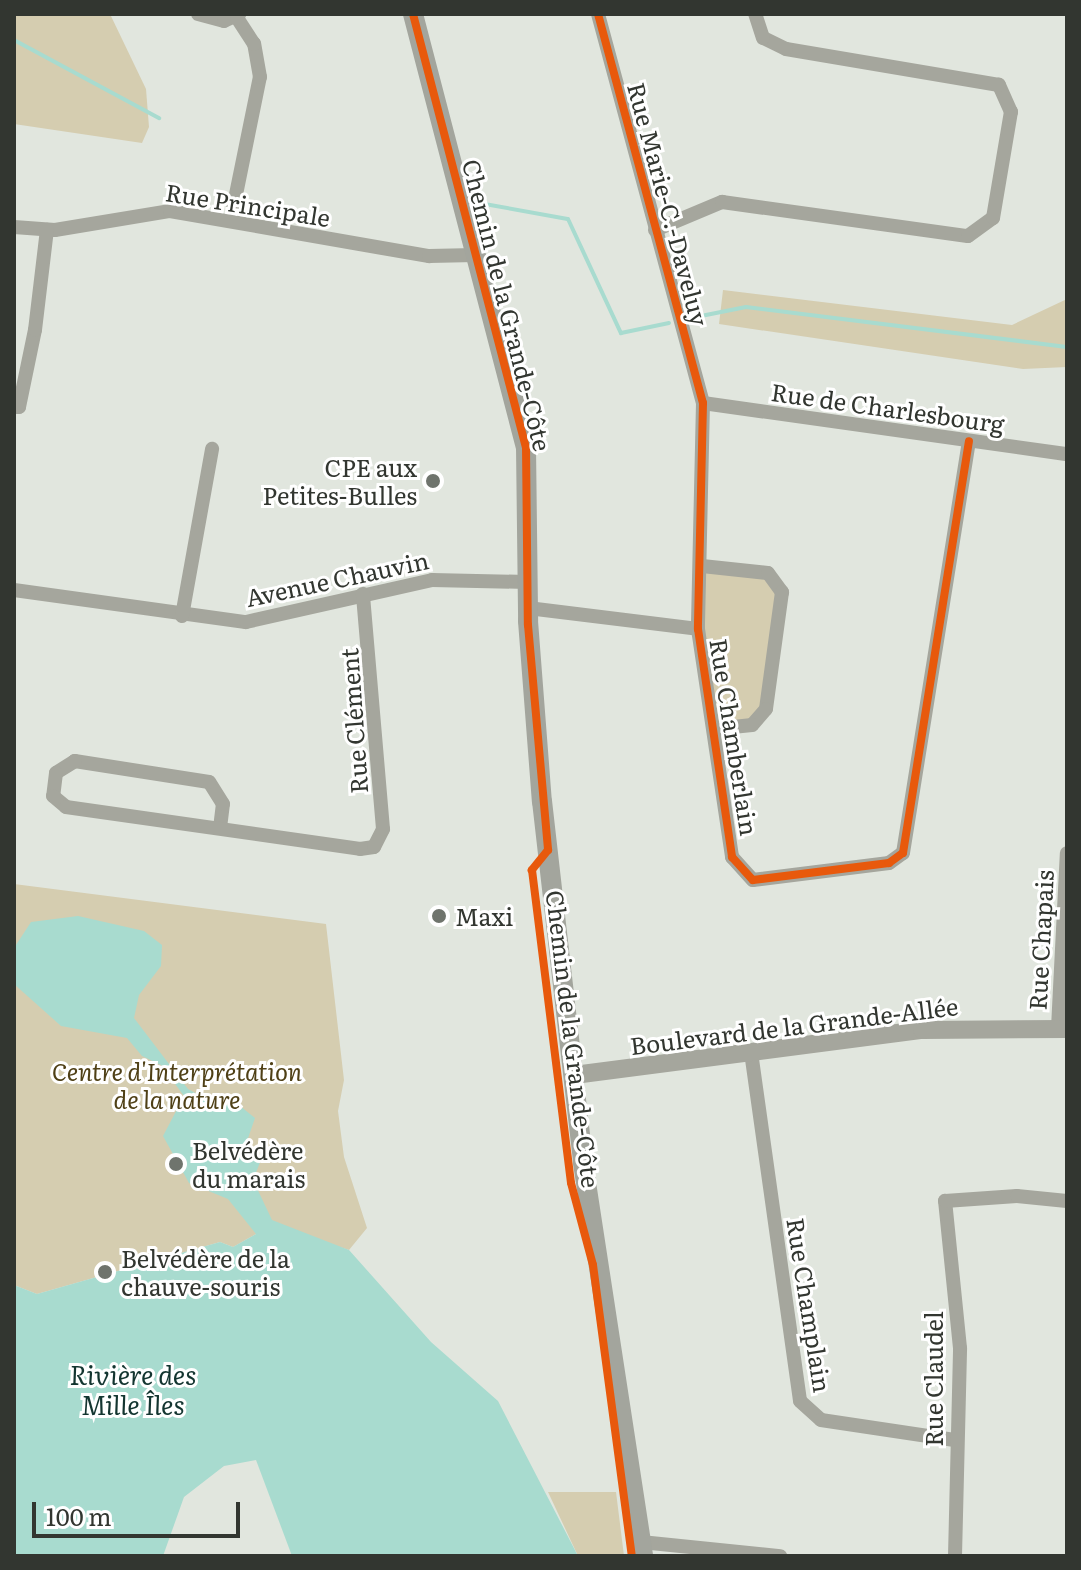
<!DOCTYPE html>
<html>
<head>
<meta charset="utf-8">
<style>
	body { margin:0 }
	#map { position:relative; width:1081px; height:1570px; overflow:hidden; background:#e1e6de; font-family:Literata,serif }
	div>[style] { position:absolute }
	.green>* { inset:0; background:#d5cdb0 }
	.water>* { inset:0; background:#a8dbcf }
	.stream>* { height:4px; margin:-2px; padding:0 2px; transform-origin:2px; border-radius:2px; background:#a8dbcf }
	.minor>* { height:14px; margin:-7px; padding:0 7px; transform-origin:7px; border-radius:7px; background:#a5a69d }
	.tertiary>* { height:18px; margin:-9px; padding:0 9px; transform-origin:9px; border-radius:9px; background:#a5a69d }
	.secondary>* { height:20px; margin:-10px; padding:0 10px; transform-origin:10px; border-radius:10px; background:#a3a59d }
	.cycleway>* { height:8px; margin:-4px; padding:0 4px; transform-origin:4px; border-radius:4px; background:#e8590c }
	.dots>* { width:22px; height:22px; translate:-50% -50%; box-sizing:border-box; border:4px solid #fff; border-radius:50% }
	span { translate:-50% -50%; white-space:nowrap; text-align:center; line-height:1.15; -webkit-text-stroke:6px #fff; paint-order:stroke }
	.street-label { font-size:24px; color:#323630 }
	.poi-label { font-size:24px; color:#323630 }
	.right { translate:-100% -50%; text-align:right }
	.left { translate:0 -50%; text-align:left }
	.park-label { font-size:24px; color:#4f4016; font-style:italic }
	.water-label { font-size:26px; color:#133530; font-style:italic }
	.frame { position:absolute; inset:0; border:16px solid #323630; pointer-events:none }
	.scale { position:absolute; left:32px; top:1502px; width:208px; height:36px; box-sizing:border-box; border:4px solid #323630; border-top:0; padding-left:10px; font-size:24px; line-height:28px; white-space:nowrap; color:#323630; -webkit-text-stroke:6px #fff; paint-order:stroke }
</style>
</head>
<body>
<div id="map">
	<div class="green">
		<i style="clip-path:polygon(14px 14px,110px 14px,146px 89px,149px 127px,142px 143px,14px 124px)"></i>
		<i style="clip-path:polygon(723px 290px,1012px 325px,1067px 299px,1067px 367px,1023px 369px,719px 324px)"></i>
		<i style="clip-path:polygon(702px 566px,768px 573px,782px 592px,766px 709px,752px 725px,715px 729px,698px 629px)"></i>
		<i style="clip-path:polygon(14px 884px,326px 924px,344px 1080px,338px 1111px,344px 1157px,367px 1228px,349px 1250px,315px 1239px,256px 1234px,233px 1247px,220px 1242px,37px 1294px,14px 1285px)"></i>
		<i style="clip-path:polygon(548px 1492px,616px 1492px,624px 1556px,578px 1556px)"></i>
	</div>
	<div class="water">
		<i style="clip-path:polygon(78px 916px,144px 931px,162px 945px,161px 966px,139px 995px,134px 1018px,188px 1089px,216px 1104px,240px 1106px,255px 1118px,246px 1144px,261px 1160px,253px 1180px,272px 1220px,349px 1250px,431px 1342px,498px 1401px,578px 1556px,292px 1556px,256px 1460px,224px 1466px,184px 1497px,163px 1556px,14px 1556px,14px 1285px,37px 1294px,220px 1242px,233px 1247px,256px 1234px,228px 1199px,189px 1183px,163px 1136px,184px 1096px,161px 1065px,142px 1056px,127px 1038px,61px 1026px,14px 984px,16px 945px,31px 922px)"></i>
	</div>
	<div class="stream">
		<i style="left:14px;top:40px;width:165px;rotate:28.3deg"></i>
		<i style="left:479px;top:203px;width:90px;rotate:10.2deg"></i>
		<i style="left:568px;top:219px;width:126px;rotate:65.1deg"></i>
		<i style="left:621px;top:333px;width:49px;rotate:-11.8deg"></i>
		<i style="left:691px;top:318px;width:56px;rotate:-11.3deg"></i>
		<i style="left:746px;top:307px;width:323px;rotate:7.1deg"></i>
	</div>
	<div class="minor">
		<i style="left:198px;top:14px;width:27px;rotate:15deg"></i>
		<i style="left:224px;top:21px;width:17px;rotate:-25deg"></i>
		<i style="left:598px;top:14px;width:403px;rotate:74.9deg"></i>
		<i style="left:703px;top:403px;width:226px;rotate:91.3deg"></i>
		<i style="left:698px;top:629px;width:231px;rotate:81.5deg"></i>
		<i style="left:732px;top:857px;width:31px;rotate:48deg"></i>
		<i style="left:753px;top:880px;width:137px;rotate:-7.1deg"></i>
		<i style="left:889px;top:863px;width:17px;rotate:-36deg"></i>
		<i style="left:903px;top:853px;width:417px;rotate:-80.9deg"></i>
		<i style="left:231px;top:219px;width:145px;rotate:-78.5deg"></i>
		<i style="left:260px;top:77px;width:34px;rotate:-100deg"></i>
		<i style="left:254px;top:44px;width:31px;rotate:-123deg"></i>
		<i style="left:14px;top:227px;width:41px;rotate:4.2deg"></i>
		<i style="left:55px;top:230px;width:117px;rotate:-9.4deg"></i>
		<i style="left:170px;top:211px;width:263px;rotate:9.9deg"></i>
		<i style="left:429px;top:256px;width:46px;rotate:-1.2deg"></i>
		<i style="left:655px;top:230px;width:73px;rotate:-22.7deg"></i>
		<i style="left:722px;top:202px;width:248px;rotate:7.9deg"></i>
		<i style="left:968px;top:236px;width:31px;rotate:-36deg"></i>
		<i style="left:993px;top:218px;width:108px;rotate:-80.4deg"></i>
		<i style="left:1011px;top:112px;width:30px;rotate:-114deg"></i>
		<i style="left:999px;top:85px;width:216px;rotate:-170.4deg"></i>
		<i style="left:786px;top:49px;width:25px;rotate:-154deg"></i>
		<i style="left:763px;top:38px;width:25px;rotate:-108deg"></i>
		<i style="left:703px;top:403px;width:368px;rotate:8deg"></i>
		<i style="left:14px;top:407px;width:5px"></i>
		<i style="left:19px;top:407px;width:79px;rotate:-78.3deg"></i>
		<i style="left:35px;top:330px;width:101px;rotate:-83.2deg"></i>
		<i style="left:702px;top:566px;width:66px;rotate:6.1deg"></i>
		<i style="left:768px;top:573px;width:24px;rotate:54deg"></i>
		<i style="left:782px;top:592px;width:118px;rotate:97.8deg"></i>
		<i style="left:766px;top:709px;width:21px;rotate:131deg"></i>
		<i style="left:752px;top:725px;width:37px;rotate:174deg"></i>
		<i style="left:14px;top:590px;width:234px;rotate:7.9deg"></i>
		<i style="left:246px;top:622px;width:191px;rotate:-12.7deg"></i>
		<i style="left:432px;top:580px;width:95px;rotate:1.2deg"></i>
		<i style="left:528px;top:608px;width:171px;rotate:7deg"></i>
		<i style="left:182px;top:616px;width:170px;rotate:-79.8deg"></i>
		<i style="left:220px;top:828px;width:24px;rotate:-83deg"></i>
		<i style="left:223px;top:804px;width:26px;rotate:-122deg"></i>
		<i style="left:209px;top:782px;width:136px;rotate:-171.1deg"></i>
		<i style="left:75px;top:761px;width:22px;rotate:148deg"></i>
		<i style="left:56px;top:773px;width:23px;rotate:97deg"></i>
		<i style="left:53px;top:796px;width:17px;rotate:40deg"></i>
		<i style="left:66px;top:807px;width:297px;rotate:8.1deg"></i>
		<i style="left:360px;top:849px;width:14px;rotate:-8deg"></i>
		<i style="left:374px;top:847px;width:20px;rotate:-63deg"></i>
		<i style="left:383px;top:829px;width:236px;rotate:-94.9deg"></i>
		<i style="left:1058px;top:1028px;width:175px;rotate:-87.1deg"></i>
		<i style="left:751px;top:1052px;width:352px;rotate:82deg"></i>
		<i style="left:800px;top:1401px;width:28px;rotate:42deg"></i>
		<i style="left:821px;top:1420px;width:135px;rotate:8.5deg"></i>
		<i style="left:641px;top:1542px;width:140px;rotate:5.8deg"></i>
		<i style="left:955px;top:1556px;width:208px;rotate:-88.6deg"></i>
		<i style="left:960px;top:1348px;width:148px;rotate:-95.8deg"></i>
		<i style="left:945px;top:1201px;width:72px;rotate:-4deg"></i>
		<i style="left:1017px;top:1196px;width:50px;rotate:5.7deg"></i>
	</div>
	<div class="tertiary">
		<i style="left:574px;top:1075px;width:351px;rotate:-7.4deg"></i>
		<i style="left:922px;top:1030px;width:145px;rotate:-0.4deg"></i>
	</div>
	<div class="secondary">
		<i style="left:413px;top:14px;width:448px;rotate:75.4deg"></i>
		<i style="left:526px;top:447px;width:174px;rotate:89.3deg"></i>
		<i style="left:528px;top:621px;width:181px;rotate:85.6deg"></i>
		<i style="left:542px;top:801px;width:364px;rotate:83.5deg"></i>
		<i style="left:583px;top:1163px;width:398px;rotate:81.3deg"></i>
	</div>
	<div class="cycleway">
		<i style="left:413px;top:14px;width:448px;rotate:75.4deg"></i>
		<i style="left:526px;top:447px;width:178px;rotate:89.4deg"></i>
		<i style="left:528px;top:625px;width:226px;rotate:84.9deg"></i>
		<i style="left:548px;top:850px;width:26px;rotate:129deg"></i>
		<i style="left:532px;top:870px;width:315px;rotate:82.9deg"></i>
		<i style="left:571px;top:1183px;width:85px;rotate:75deg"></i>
		<i style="left:593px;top:1265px;width:294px;rotate:82.4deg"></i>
		<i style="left:598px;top:14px;width:403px;rotate:74.9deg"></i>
		<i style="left:703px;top:403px;width:226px;rotate:91.3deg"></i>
		<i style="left:698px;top:629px;width:231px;rotate:81.5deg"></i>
		<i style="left:732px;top:857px;width:31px;rotate:48deg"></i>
		<i style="left:753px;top:880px;width:137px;rotate:-7.1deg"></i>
		<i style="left:889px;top:863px;width:17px;rotate:-36deg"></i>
		<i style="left:903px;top:853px;width:417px;rotate:-80.9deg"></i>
	</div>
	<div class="dots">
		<i style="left:433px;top:481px;background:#6f746d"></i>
		<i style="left:439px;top:916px;background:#6f746d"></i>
		<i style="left:176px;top:1164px;background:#6f746d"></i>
		<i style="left:105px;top:1272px;background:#6f746d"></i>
	</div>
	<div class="street-label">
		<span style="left:248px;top:204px;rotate:9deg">Rue Principale</span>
		<span style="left:669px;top:204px;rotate:75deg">Rue Marie-C.-Daveluy</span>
		<span style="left:508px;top:305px;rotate:76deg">Chemin de la Grande-Côte</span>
		<span style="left:888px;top:407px;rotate:8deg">Rue de Charlesbourg</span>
		<span style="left:337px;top:578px;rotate:-12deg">Avenue Chauvin</span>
		<span style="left:353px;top:721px;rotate:-94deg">Rue Clément</span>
		<span style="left:735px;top:737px;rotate:81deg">Rue Chamberlain</span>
		<span style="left:1040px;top:940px;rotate:-87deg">Rue Chapais</span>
		<span style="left:794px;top:1025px;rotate:-7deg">Boulevard de la Grande-Allée</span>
		<span style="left:574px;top:1039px;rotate:83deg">Chemin de la Grande-Côte</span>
		<span style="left:810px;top:1305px;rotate:81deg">Rue Champlain</span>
		<span style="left:933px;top:1379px;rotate:-90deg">Rue Claudel</span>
	</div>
	<div class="poi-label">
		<span class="right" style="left:417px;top:481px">CPE aux<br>Petites-Bulles</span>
		<span class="left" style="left:455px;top:916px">Maxi</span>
		<span class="left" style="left:192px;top:1164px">Belvédère<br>du marais</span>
		<span class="left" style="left:121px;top:1272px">Belvédère de la<br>chauve-souris</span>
	</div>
	<div class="park-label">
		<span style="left:177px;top:1085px">Centre d'Interprétation<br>de la nature</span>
	</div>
	<div class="water-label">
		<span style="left:133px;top:1389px">Rivière des<br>Mille Îles</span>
	</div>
	<div class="frame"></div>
	<div class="scale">100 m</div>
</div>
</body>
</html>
